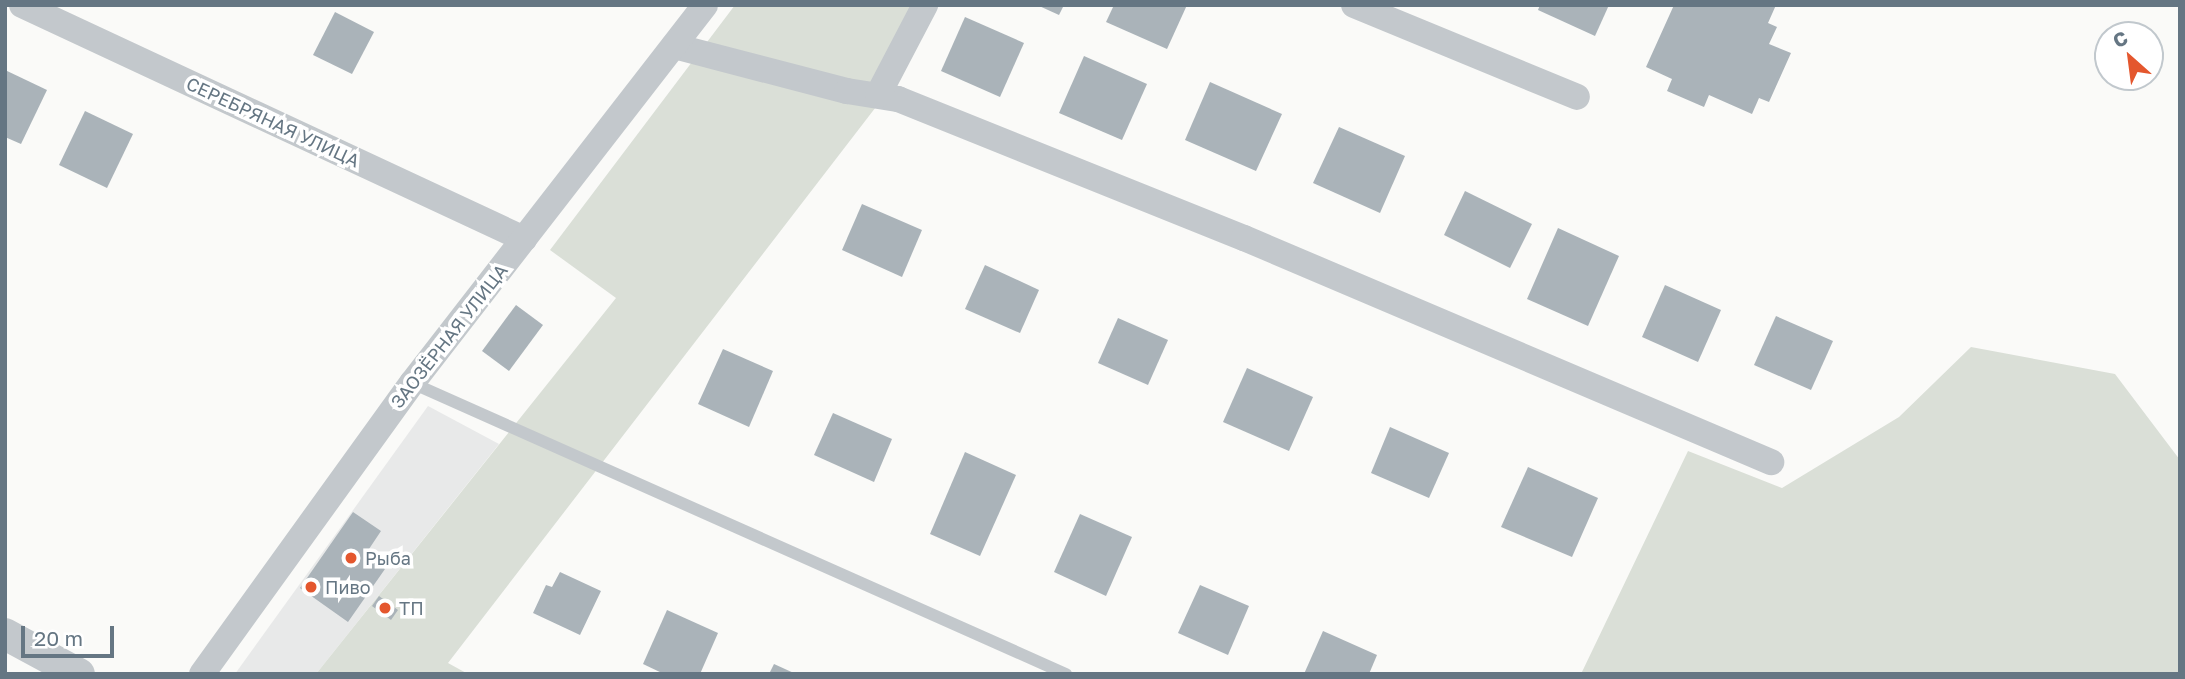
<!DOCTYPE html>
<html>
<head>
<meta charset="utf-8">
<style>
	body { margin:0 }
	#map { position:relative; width:2185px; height:679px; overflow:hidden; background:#fafaf8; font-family:"Golos Text",sans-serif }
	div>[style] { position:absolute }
	.built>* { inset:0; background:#e8e9e9 }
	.green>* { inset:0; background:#dadfd7 }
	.building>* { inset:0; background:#aab3b9 }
	.service>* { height:12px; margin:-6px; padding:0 6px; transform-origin:6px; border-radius:6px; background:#c3c8cc }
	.minor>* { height:26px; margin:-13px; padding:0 13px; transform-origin:13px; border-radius:13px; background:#c3c8cc }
	.tertiary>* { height:32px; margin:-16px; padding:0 16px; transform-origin:16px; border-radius:16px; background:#c3c8cc }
	.dots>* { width:19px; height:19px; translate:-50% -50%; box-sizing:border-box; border:4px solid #fff; border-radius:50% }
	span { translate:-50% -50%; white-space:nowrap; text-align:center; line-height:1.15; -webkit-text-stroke:7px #fff; paint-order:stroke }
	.street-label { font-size:18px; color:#657683 }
	.poi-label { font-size:18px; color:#657683 }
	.left { translate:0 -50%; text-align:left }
	.frame { position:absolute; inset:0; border:7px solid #657683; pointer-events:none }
	.north { position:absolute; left:2094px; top:21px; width:70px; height:70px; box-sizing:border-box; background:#fff; border:2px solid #c1c8cd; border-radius:50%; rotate:332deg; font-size:19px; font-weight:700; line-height:28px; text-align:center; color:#657683 }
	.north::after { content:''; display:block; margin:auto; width:24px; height:32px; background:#e4572e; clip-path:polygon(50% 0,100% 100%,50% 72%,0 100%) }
	.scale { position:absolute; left:21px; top:626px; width:93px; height:32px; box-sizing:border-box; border:4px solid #657683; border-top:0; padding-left:9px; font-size:21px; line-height:24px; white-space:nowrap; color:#657683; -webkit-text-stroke:5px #fff; paint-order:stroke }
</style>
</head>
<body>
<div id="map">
	<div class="built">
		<i style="clip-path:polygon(428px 406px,499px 444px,316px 674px,235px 674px)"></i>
	</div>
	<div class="green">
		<i style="clip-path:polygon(735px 5px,936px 5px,889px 90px,448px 663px,468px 674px,316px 674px,616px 298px,550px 250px)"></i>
		<i style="clip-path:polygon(1971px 347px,2115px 374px,2180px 460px,2180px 674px,1581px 674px,1688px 451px,1782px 488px,1899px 417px)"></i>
	</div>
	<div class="building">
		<i style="clip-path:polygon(1037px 5px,1064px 5px,1059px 15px)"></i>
		<i style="clip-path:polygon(1114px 5px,1187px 5px,1167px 49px,1106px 22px)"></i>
		<i style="clip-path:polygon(1540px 5px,1609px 5px,1595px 36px,1538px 10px)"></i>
		<i style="clip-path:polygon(1674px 5px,1776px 5px,1768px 23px,1777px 27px,1769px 44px,1791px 53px,1769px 102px,1759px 98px,1752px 114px,1709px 95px,1704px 107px,1667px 91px,1672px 79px,1646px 67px)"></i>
		<i style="clip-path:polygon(335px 12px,374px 32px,352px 74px,313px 55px)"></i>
		<i style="clip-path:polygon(965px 17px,1024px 43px,1000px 97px,941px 71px)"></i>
		<i style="clip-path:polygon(1084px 56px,1147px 84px,1122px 140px,1059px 113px)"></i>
		<i style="clip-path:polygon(5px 70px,47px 90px,21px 144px,5px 137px)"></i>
		<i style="clip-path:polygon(1210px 82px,1282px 114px,1256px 171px,1185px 140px)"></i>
		<i style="clip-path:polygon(85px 111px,133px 134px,107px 188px,59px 165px)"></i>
		<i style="clip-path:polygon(1339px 127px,1405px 156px,1380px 213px,1313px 183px)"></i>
		<i style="clip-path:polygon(1465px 191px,1532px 224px,1510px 268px,1444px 235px)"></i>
		<i style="clip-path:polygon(862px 204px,922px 230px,902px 277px,842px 250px)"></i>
		<i style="clip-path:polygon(1558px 228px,1619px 256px,1588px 326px,1527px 299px)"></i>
		<i style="clip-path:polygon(985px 265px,1039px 290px,1020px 333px,965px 309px)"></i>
		<i style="clip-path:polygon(1665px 285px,1721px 310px,1698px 362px,1642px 337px)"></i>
		<i style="clip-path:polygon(516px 305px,543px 325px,509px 371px,482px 351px)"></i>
		<i style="clip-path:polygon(1776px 316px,1833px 341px,1811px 390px,1754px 365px)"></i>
		<i style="clip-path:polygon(1118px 318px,1168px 340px,1148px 385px,1098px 363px)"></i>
		<i style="clip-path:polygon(723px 349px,773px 371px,749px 427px,698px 404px)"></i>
		<i style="clip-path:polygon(1247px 368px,1313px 397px,1289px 451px,1223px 422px)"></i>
		<i style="clip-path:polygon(833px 413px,892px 439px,874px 482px,814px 455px)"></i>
		<i style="clip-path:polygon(1390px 427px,1449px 453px,1429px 498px,1371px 473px)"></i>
		<i style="clip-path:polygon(965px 452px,1016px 475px,980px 556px,930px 534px)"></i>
		<i style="clip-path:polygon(1528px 467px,1598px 498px,1572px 557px,1501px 527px)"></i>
		<i style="clip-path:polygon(353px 512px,381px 531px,365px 555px,385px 569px,348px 622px,300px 588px)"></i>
		<i style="clip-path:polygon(1080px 514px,1132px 537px,1106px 596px,1054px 572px)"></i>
		<i style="clip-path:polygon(560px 572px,601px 591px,580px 635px,533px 613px,546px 585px,552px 587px)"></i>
		<i style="clip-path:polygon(1200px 585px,1249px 606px,1228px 655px,1178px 633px)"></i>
		<i style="clip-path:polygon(379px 596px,398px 610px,391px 620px,372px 606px)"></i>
		<i style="clip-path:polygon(667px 610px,718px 633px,700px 674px,664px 674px,643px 664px)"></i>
		<i style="clip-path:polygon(1323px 631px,1377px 655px,1369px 674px,1304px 674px)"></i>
		<i style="clip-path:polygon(774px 664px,796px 674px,769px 674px)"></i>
	</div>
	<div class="service">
		<i style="left:412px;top:383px;width:716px;rotate:23.99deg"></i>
	</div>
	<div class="minor">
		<i style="left:22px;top:5px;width:554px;rotate:24.99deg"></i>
		<i style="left:1354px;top:5px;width:241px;rotate:22.4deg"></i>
		<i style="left:674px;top:46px;width:179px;rotate:14.6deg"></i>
		<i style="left:847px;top:91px;width:52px;rotate:8.9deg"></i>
		<i style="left:898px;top:99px;width:373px;rotate:21.9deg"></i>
		<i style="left:1244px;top:238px;width:573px;rotate:23.03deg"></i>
		<i style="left:878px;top:95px;width:102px;rotate:-62.4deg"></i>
		<i style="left:202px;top:674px;width:359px;rotate:-54.2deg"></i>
		<i style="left:412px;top:383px;width:478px;rotate:-52.2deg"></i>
	</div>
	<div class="tertiary">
		<i style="left:5px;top:634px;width:84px;rotate:28.4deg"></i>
	</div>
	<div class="dots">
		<i style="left:351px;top:558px;background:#e4572e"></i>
		<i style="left:311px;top:587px;background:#e4572e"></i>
		<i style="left:385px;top:608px;background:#e4572e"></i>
	</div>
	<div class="street-label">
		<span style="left:273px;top:122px;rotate:25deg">СЕРЕБРЯНАЯ УЛИЦА</span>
		<span style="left:449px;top:336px;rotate:-52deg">ЗАОЗЁРНАЯ УЛИЦА</span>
	</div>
	<div class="poi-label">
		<span class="left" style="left:365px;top:558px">Рыба</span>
		<span class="left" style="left:325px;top:587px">Пиво</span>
		<span class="left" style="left:399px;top:608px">ТП</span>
	</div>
	<div class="frame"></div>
	<div class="north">С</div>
	<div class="scale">20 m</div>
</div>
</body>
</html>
